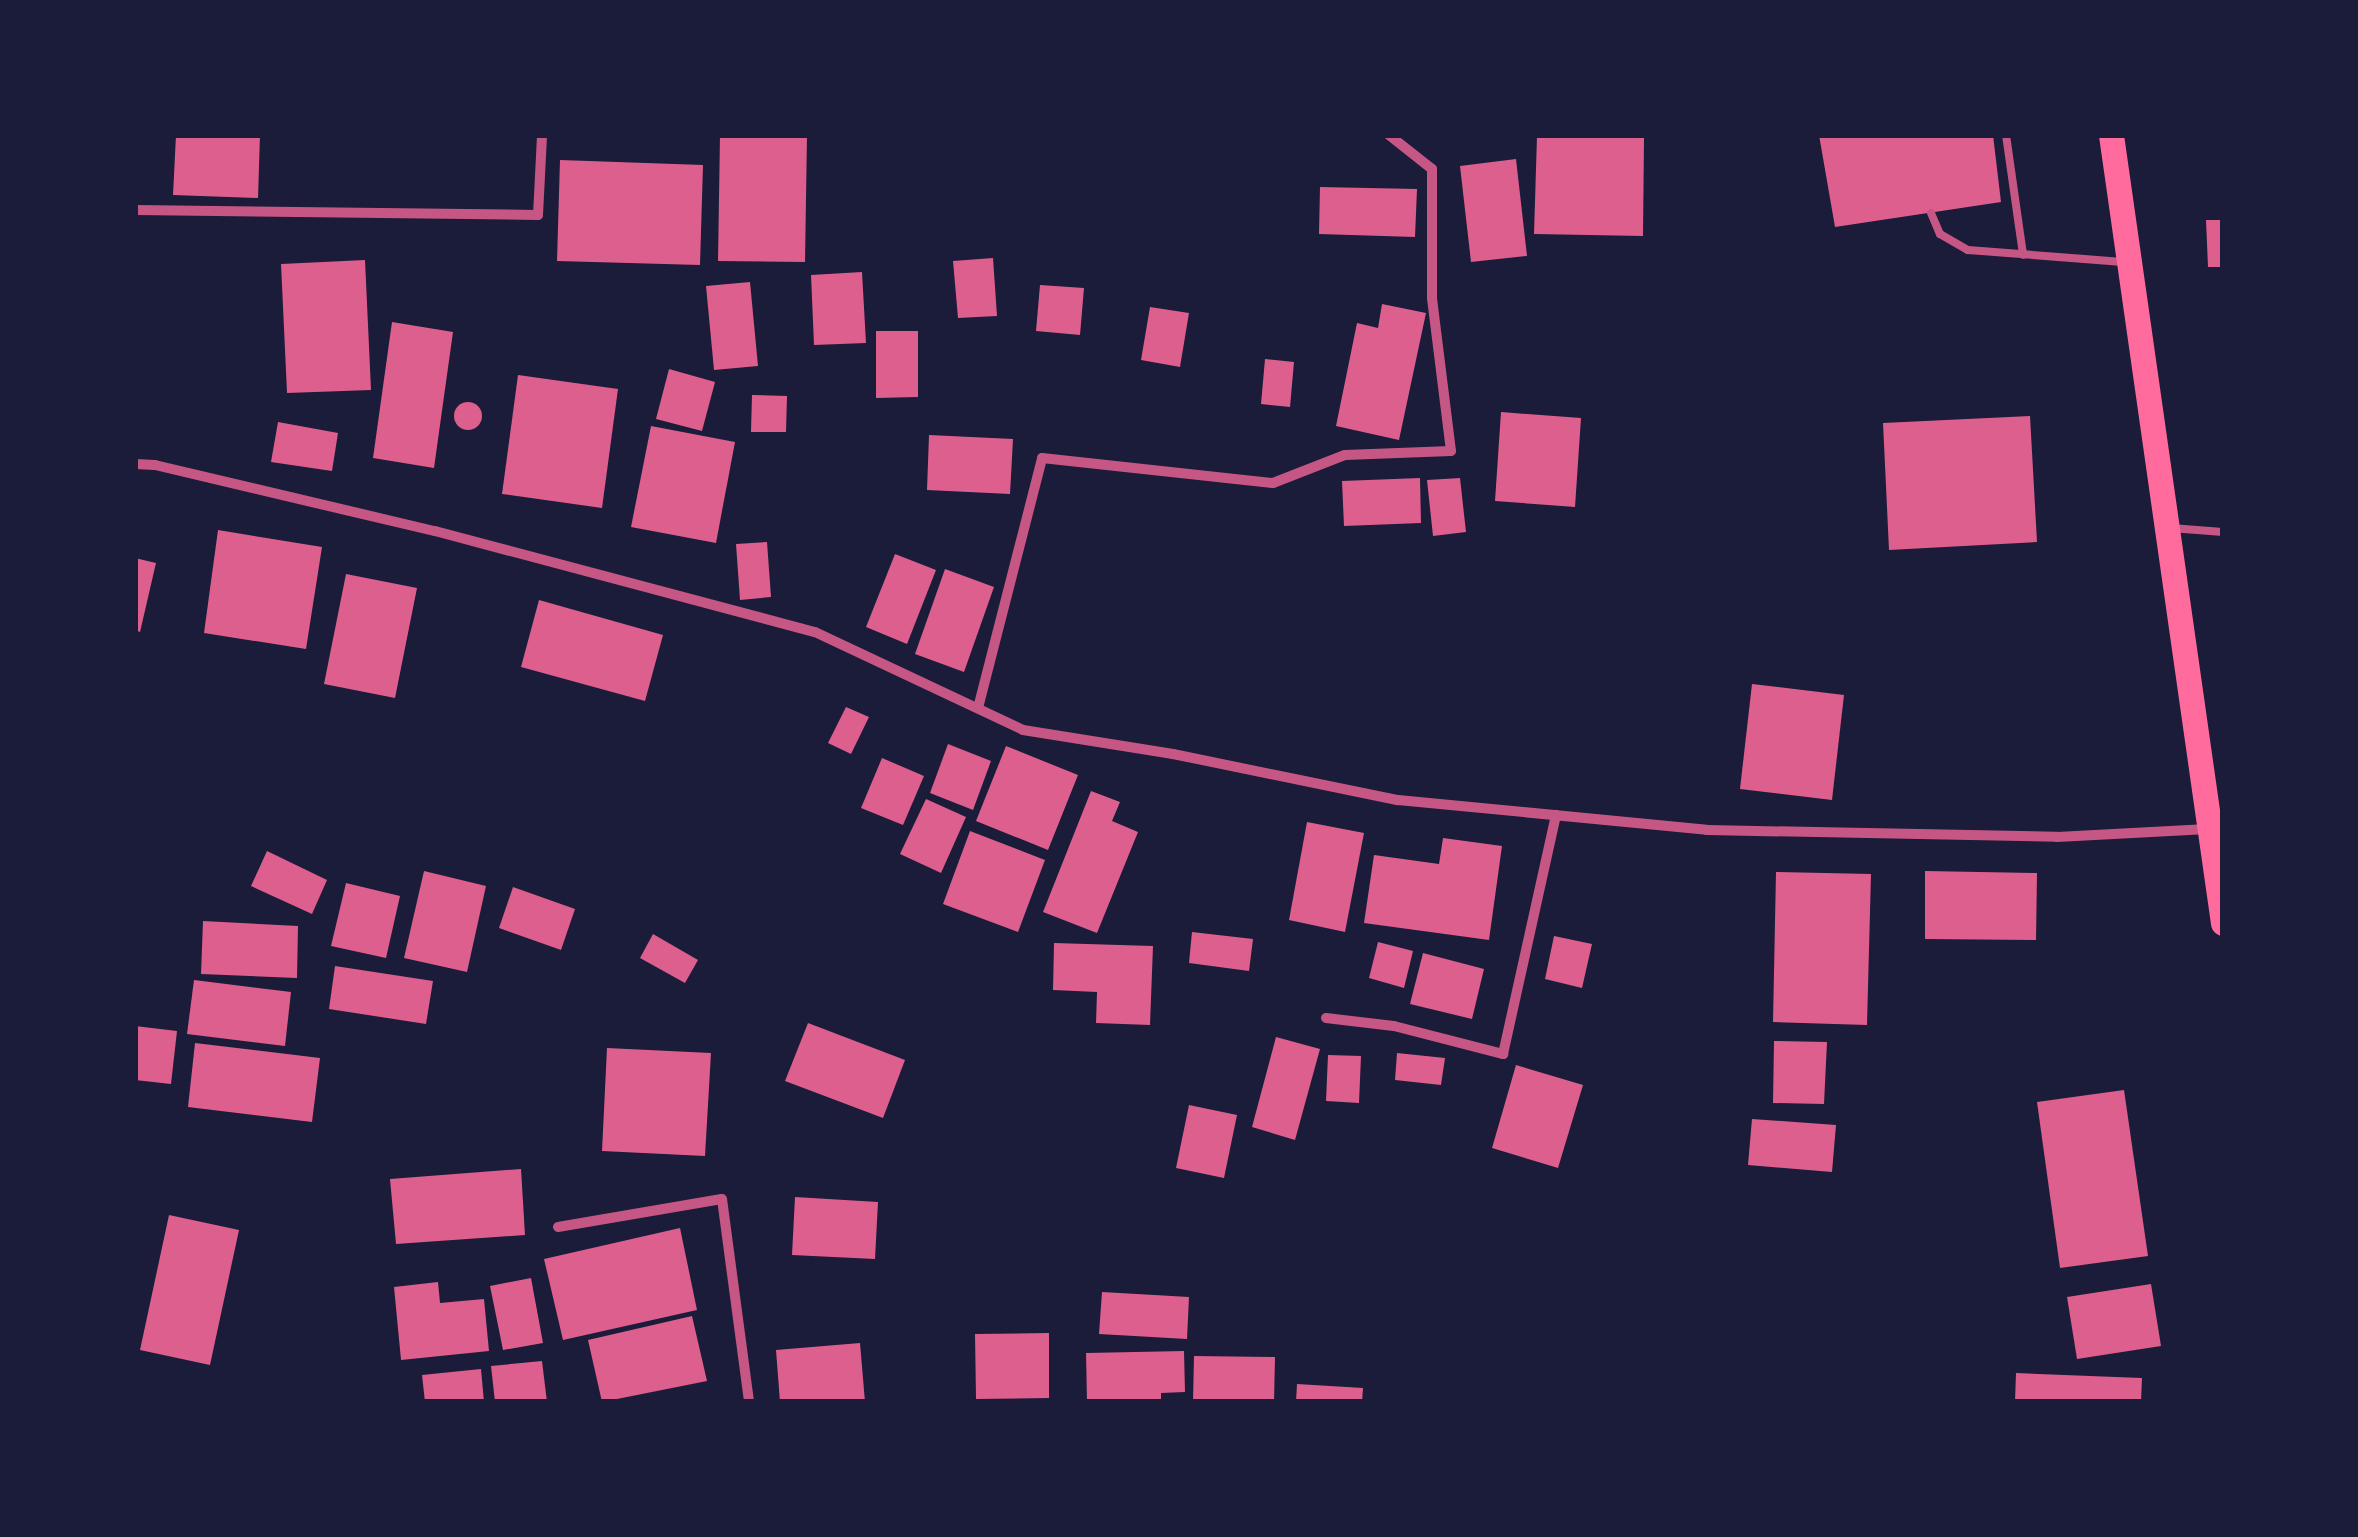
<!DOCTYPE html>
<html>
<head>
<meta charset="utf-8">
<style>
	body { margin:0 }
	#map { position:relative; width:2358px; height:1537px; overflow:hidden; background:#1b1b3a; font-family:"Titillium Web",sans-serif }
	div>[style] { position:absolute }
	.building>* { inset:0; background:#dd5f8e }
	.round { border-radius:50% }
	.service>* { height:8px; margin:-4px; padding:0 4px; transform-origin:4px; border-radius:4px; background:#c65784 }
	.minor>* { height:10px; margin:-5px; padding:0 5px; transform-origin:5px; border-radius:5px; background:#c65784 }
	.primary>* { height:25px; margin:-12.5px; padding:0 12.5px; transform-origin:12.5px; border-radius:12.5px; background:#ff6b9d }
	span { translate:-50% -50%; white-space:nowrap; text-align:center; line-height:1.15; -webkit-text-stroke:8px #1b1b3a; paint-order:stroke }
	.frame { position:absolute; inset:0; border:138px solid #1b1b3a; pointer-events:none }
</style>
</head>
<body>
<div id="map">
	<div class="building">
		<i style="clip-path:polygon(176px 135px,260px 135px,258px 198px,173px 195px)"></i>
		<i style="clip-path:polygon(720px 135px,807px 135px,805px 262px,718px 261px)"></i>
		<i style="clip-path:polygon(1819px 135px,1993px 135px,2001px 202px,1835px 227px)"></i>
		<i style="clip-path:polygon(1537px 136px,1644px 138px,1643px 236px,1534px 234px)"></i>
		<i style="clip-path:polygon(1516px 159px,1527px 256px,1471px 262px,1460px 166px)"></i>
		<i style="clip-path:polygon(560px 160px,703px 165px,700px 265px,557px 261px)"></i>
		<i style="clip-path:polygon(1320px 187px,1417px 189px,1415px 237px,1319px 234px)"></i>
		<i style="clip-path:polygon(2206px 220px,2223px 220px,2223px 267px,2208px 267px)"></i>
		<i style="clip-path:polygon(993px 258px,997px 316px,958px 318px,953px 261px)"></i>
		<i style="clip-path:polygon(365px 260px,371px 390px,287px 393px,281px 264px)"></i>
		<i style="clip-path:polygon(862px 272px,866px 343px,814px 345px,811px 275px)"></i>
		<i style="clip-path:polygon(750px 282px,758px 366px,714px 370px,706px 286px)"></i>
		<i style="clip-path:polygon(1040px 285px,1084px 288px,1080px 335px,1036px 331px)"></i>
		<i style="clip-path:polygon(1382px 304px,1426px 313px,1399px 440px,1336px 426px,1357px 323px,1378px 328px)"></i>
		<i style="clip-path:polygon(1150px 307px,1189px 313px,1180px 367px,1141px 360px)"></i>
		<i style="clip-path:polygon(392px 322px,453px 332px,434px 468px,373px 458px)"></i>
		<i style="clip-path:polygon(876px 331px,918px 331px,918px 397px,876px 398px)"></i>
		<i style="clip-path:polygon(1265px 359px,1294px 362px,1290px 407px,1261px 404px)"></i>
		<i style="clip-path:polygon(669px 369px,715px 382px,702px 431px,656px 419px)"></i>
		<i style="clip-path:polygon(518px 375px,618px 389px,602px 508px,502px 494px)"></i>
		<i style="clip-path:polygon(752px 395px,787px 396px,786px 432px,751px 432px)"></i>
		<i class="round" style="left:454px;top:402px;width:28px;height:28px"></i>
		<i style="clip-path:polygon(1501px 412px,1581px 418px,1575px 507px,1495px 501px)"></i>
		<i style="clip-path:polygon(2030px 416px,2037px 542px,1889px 550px,1883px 423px)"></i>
		<i style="clip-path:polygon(278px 422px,338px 433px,332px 471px,271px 462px)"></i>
		<i style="clip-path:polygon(651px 426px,735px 442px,716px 543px,631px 527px)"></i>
		<i style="clip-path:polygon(929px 435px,1013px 439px,1010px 494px,927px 490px)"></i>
		<i style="clip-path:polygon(1420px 478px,1421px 523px,1344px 526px,1342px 481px)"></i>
		<i style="clip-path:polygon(1460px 478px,1466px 532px,1433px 536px,1427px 480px)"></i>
		<i style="clip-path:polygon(218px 530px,322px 547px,306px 649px,204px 633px)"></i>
		<i style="clip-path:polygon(767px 542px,771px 597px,740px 600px,736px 544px)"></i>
		<i style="clip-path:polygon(895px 554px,936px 570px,907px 644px,866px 627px)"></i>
		<i style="clip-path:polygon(135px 558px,156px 563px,140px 632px,135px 630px)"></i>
		<i style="clip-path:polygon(945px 569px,994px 587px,964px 672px,915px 654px)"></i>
		<i style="clip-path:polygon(346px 574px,417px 588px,395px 698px,324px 684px)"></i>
		<i style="clip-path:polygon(539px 600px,663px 635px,645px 701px,521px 667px)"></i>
		<i style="clip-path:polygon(1752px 684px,1844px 695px,1832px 800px,1740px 789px)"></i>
		<i style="clip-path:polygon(846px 707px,869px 717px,851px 754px,828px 743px)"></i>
		<i style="clip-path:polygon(948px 744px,991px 761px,973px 810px,930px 793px)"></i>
		<i style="clip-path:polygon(1006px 746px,1078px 775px,1048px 850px,976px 821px)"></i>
		<i style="clip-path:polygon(882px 758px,924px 776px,903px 825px,861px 808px)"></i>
		<i style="clip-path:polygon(1091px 791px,1120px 802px,1112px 821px,1138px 832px,1097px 933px,1043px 912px)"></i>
		<i style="clip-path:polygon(926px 799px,966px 817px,941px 873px,900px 854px)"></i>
		<i style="clip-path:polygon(1307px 822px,1364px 833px,1345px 932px,1289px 920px)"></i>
		<i style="clip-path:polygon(970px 831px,1045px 860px,1018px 932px,943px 904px)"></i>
		<i style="clip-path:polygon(1443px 838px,1502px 846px,1489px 940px,1364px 923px,1374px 855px,1439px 864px)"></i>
		<i style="clip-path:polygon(267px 851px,327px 880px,312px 914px,251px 886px)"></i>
		<i style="clip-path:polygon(424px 871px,486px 886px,467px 972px,404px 958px)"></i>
		<i style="clip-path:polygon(1925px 871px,2037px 873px,2036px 940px,1925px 939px)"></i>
		<i style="clip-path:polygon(1776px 872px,1871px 874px,1867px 1025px,1773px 1022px)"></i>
		<i style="clip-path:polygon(346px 883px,400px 896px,386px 958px,331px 946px)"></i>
		<i style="clip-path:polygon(513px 887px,575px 909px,561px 950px,499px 928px)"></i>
		<i style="clip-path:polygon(203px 921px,298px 926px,297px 978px,201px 974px)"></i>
		<i style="clip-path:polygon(1192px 932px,1253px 939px,1249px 971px,1189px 963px)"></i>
		<i style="clip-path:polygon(653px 934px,698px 960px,685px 983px,640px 958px)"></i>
		<i style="clip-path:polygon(1554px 936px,1592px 944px,1582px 988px,1545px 979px)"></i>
		<i style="clip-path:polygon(1378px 942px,1413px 951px,1404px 988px,1369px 978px)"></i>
		<i style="clip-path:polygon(1054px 943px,1153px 946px,1150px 1025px,1096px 1023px,1097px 992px,1053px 990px)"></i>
		<i style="clip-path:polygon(1423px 953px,1484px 969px,1472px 1019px,1410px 1004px)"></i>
		<i style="clip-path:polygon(335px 966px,433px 981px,426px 1024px,329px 1009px)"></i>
		<i style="clip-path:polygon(194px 980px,291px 992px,285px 1046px,187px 1034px)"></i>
		<i style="clip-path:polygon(808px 1023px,905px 1060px,883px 1118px,785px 1081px)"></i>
		<i style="clip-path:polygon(135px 1026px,177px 1031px,171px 1084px,135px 1080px)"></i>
		<i style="clip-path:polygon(1276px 1037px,1320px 1049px,1295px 1140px,1252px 1127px)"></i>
		<i style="clip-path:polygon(1774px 1041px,1827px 1042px,1824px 1104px,1773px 1103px)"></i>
		<i style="clip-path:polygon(195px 1043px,320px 1058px,312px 1122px,188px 1107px)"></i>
		<i style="clip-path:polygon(607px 1048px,711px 1053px,705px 1156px,602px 1151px)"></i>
		<i style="clip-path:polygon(1397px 1053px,1445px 1058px,1441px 1085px,1395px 1080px)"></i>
		<i style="clip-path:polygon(1328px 1055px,1361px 1056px,1359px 1103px,1326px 1101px)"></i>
		<i style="clip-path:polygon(1516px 1065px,1583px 1085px,1558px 1168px,1492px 1148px)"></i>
		<i style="clip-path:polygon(2124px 1090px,2148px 1256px,2060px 1268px,2037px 1102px)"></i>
		<i style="clip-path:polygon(1189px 1105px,1237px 1115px,1224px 1178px,1176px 1168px)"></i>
		<i style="clip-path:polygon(1752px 1119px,1836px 1125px,1832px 1172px,1748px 1165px)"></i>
		<i style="clip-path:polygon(521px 1169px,525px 1235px,396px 1244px,390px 1179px)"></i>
		<i style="clip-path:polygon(795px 1197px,878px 1202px,875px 1259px,792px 1255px)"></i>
		<i style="clip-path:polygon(169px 1215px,239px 1230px,210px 1365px,140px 1350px)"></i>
		<i style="clip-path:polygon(680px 1228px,697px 1310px,563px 1340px,544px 1259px)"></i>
		<i style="clip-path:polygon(531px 1278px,543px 1343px,503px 1350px,490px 1286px)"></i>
		<i style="clip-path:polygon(438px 1282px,440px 1303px,484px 1299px,489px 1351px,401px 1360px,394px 1287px)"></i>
		<i style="clip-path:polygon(2151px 1284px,2161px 1346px,2077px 1359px,2067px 1297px)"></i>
		<i style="clip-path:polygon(1102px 1292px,1189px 1297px,1187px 1339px,1099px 1334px)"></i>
		<i style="clip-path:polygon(692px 1316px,707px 1381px,602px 1402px,588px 1340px)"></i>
		<i style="clip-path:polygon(1049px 1333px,1049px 1398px,976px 1399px,975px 1334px)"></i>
		<i style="clip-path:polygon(860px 1343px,865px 1402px,780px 1402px,776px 1350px)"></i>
		<i style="clip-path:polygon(1184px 1351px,1185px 1392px,1161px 1393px,1161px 1402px,1087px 1402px,1086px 1353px)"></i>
		<i style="clip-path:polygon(1194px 1356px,1275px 1357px,1274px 1402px,1193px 1402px)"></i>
		<i style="clip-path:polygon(542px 1361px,547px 1402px,495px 1402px,491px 1366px)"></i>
		<i style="clip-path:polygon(481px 1369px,484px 1402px,425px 1402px,422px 1375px)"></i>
		<i style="clip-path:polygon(2016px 1373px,2142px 1378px,2141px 1402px,2015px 1402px)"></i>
		<i style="clip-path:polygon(1297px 1384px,1363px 1388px,1362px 1402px,1296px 1402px)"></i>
	</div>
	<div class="service">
		<i style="left:2006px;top:135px;width:121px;rotate:81.9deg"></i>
		<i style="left:1931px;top:213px;width:23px;rotate:67deg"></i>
		<i style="left:1940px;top:234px;width:32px;rotate:30deg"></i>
		<i style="left:1968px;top:250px;width:155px;rotate:4.4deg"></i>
		<i style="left:2171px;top:528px;width:52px;rotate:4.4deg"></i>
	</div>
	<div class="minor">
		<i style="left:135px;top:210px;width:403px;rotate:0.7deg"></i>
		<i style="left:538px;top:215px;width:80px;rotate:-87.1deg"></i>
		<i style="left:135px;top:464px;width:20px;rotate:3deg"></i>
		<i style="left:155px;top:465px;width:288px;rotate:13.3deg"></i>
		<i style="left:435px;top:531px;width:393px;rotate:14.9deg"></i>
		<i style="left:815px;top:632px;width:230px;rotate:25.2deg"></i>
		<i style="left:1023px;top:730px;width:152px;rotate:9.1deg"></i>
		<i style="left:1173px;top:754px;width:230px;rotate:11.6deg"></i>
		<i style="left:1398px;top:800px;width:310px;rotate:5.5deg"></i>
		<i style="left:1707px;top:830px;width:350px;rotate:1.1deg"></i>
		<i style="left:2057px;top:837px;width:151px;rotate:-3deg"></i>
		<i style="left:978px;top:708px;width:258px;rotate:-75.6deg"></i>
		<i style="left:1042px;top:458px;width:232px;rotate:6.2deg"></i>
		<i style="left:1273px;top:483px;width:77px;rotate:-21.3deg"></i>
		<i style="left:1345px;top:455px;width:106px;rotate:-2.2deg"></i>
		<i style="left:1451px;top:451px;width:154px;rotate:-97.1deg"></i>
		<i style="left:1432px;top:298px;width:129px;rotate:-90deg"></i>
		<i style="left:1432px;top:169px;width:55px;rotate:-141.7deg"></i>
		<i style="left:1326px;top:1018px;width:68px;rotate:6.7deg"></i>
		<i style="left:1394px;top:1026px;width:113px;rotate:14.4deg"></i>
		<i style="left:1503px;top:1054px;width:245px;rotate:-77.5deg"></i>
		<i style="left:558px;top:1227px;width:166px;rotate:-9.7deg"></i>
		<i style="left:722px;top:1199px;width:205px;rotate:82.4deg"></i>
	</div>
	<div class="primary">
		<i style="left:2111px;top:135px;width:796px;rotate:81.91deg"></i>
	</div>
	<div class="frame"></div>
</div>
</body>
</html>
